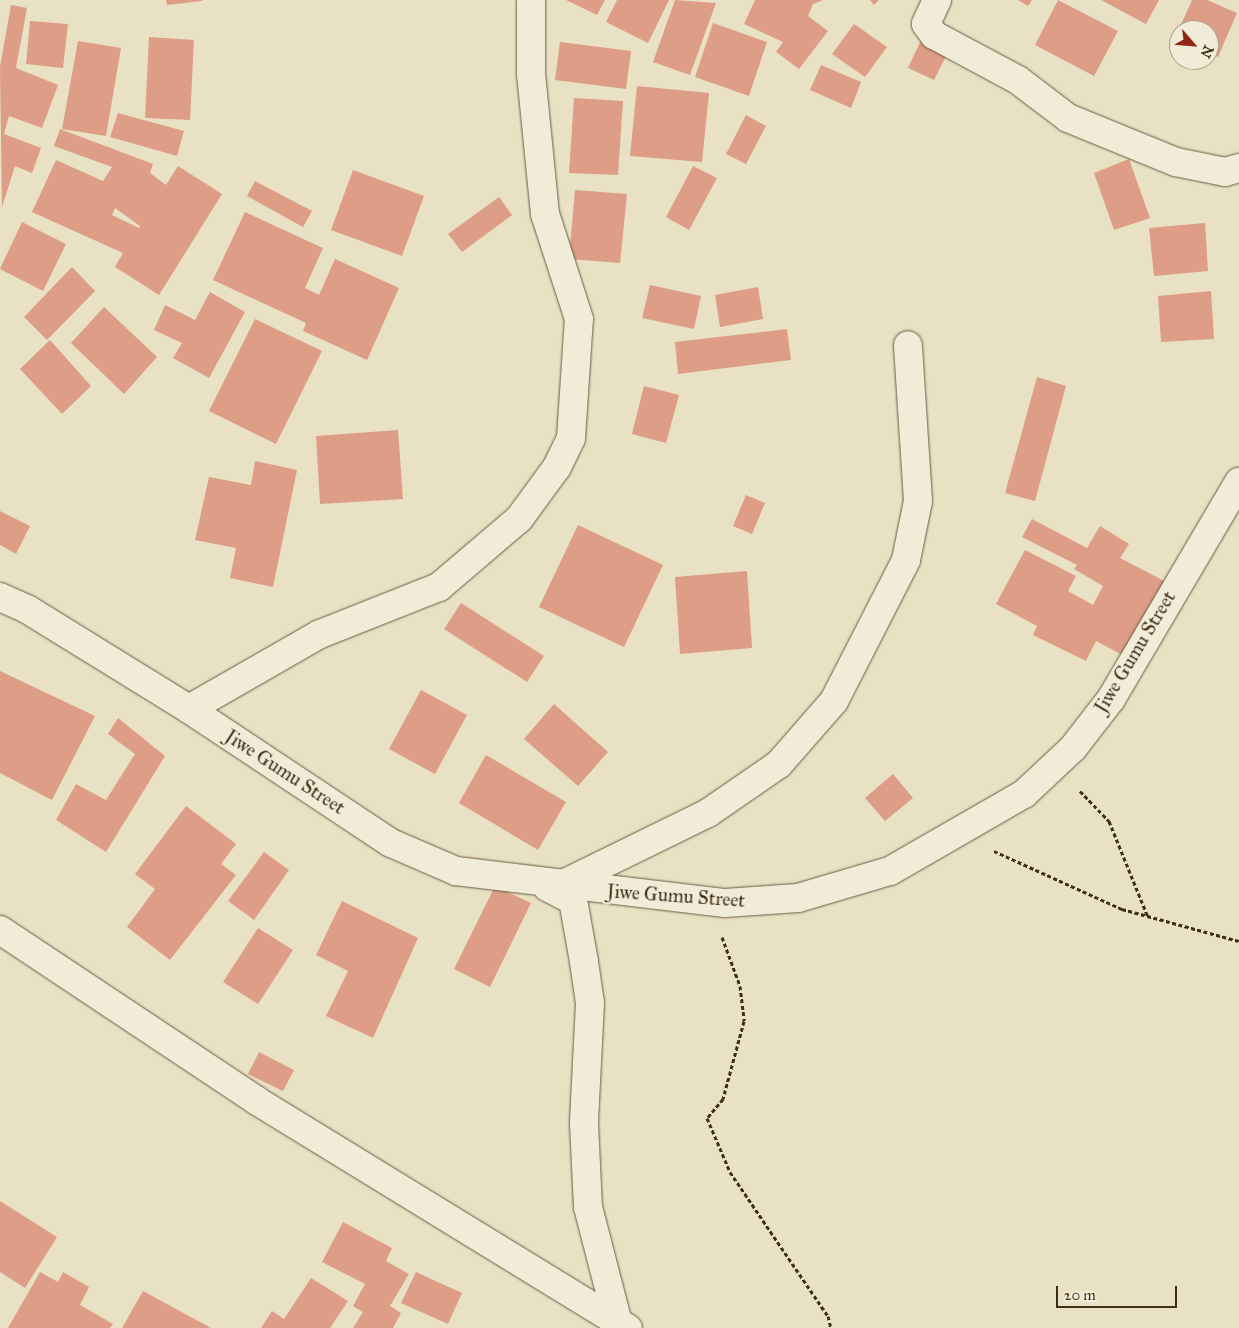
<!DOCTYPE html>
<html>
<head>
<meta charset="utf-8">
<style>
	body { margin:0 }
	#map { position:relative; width:1239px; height:1328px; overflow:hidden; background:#e9e1c3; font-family:"IM FELL Great Primer",serif }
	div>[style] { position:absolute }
	.building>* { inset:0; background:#dd9d86 }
	.path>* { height:3px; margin-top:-1.5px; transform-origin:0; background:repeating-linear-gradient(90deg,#402d18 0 4px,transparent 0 6.5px) }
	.roads { filter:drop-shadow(0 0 1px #6a5a43) drop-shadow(0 0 1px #6a5a43) }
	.minor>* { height:28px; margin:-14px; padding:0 14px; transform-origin:14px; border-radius:14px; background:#f1ecd8 }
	span { translate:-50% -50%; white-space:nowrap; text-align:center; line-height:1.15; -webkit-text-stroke:4.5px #f1ecd8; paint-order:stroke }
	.street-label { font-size:19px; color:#402d18 }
	.north { position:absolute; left:1169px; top:20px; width:50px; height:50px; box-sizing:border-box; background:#f1ecd8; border:1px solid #aaa08b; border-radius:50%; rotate:117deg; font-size:14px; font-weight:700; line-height:20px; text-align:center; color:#402d18 }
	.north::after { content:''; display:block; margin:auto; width:18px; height:22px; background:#8f2418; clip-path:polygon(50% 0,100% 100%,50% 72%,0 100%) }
	.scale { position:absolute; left:1056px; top:1286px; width:121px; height:22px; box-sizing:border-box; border:2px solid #402d18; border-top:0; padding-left:6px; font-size:15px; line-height:18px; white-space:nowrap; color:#402d18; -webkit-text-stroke:4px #f1ecd8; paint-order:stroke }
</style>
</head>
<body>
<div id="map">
	<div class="building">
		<i style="clip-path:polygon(166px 0,202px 0,202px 1px,167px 5px)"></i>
		<i style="clip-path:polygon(566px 0,605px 0,597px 15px)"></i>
		<i style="clip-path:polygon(617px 0,669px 0,648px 43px,606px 22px)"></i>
		<i style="clip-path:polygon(675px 0,716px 3px,690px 75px,653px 62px)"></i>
		<i style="clip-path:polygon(755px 0,823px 0,813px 4px,808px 16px,828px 31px,799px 69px,776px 52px,783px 42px,744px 24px)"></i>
		<i style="clip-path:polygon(870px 0,879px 0,874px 5px)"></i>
		<i style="clip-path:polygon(1018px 0,1032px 0,1028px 6px)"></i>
		<i style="clip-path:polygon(1058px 0,1118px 31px,1094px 76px,1035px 45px)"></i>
		<i style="clip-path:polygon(1101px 0,1159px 0,1146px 24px)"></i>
		<i style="clip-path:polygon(1192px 0,1207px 0,1237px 13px,1218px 57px,1209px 53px,1209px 30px,1179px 30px,1179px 40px,1175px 38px)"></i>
		<i style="clip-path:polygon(11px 5px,27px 8px,16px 68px,58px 85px,42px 128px,9px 116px,4px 134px,41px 148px,32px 173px,15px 166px,2px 207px,0 67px)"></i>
		<i style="clip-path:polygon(30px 21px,68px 24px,63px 68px,26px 64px)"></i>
		<i style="clip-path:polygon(713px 23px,767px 42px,749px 96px,695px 77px)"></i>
		<i style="clip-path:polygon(854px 24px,887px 47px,865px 77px,832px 54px)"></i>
		<i style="clip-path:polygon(149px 37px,194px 40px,190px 120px,145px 118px)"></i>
		<i style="clip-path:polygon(921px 40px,948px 52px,934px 80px,908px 68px)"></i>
		<i style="clip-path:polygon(78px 41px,121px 48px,106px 136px,62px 129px)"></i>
		<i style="clip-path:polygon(560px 42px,631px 51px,626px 89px,555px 80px)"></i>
		<i style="clip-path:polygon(821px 65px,861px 82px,851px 108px,810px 90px)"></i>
		<i style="clip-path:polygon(637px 86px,709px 93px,702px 162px,630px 156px)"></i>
		<i style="clip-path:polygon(574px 98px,623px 101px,618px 175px,569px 173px)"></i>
		<i style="clip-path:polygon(118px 113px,184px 131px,177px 156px,110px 137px)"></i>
		<i style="clip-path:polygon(746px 115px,766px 126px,746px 164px,726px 154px)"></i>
		<i style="clip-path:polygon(evenodd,60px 129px,153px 164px,150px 173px,166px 185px,178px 166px,222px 194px,159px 295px,115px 267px,123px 253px,32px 212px,56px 160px,103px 181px,112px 167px,54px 146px,60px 129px,115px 208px,140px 226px,139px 228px,112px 215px,115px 208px)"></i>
		<i style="clip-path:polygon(1129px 159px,1150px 218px,1114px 230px,1094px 173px)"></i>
		<i style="clip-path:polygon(693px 166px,717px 178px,689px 230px,666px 217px)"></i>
		<i style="clip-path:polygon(353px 170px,424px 196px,402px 256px,331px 230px)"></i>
		<i style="clip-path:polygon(255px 181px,312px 211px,303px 227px,247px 196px)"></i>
		<i style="clip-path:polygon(575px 190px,627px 194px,620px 263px,569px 259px)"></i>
		<i style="clip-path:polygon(499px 197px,512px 215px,462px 252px,448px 234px)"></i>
		<i style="clip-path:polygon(245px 212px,323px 248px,305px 288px,319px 295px,335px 259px,399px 288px,367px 360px,303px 331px,306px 323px,213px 280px)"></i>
		<i style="clip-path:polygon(22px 222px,66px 244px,43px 291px,0 269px)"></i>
		<i style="clip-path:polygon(1205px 223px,1208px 271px,1154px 276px,1149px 228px)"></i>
		<i style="clip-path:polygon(72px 267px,95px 291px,47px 340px,24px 317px)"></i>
		<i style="clip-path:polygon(650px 285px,701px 296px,694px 329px,642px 318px)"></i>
		<i style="clip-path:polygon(758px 287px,763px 319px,720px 327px,715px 295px)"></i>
		<i style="clip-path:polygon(1211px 291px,1214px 339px,1161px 342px,1158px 296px)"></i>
		<i style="clip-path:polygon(210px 292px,245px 312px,209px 378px,173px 358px,182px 343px,154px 330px,165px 305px,195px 320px)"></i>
		<i style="clip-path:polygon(104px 307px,157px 357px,124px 394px,71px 343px)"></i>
		<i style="clip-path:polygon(255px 319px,322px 351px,276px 444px,209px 411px)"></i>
		<i style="clip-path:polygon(787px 329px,791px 360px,678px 374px,675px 342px)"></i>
		<i style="clip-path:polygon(50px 340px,91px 386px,62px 414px,20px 369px)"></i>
		<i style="clip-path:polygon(1037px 377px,1066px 386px,1035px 501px,1005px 493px)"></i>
		<i style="clip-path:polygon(644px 386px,679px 395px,666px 443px,632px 434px)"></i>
		<i style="clip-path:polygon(398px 430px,403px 499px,320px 504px,316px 436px)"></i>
		<i style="clip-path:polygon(255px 461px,297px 470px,273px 587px,230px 578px,236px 548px,195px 540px,209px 477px,251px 485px)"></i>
		<i style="clip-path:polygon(746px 495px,765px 503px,752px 534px,733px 526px)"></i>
		<i style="clip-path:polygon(0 511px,30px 526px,16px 554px,0 545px)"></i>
		<i style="clip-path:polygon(1032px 519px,1087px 548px,1100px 526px,1129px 544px,1120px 558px,1170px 584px,1130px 659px,1096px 641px,1086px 661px,1033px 635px,1037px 626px,996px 604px,1025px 550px,1076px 576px,1068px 591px,1093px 605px,1103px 586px,1074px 569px,1077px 565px,1022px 537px)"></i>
		<i style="clip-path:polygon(578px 525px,663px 565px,624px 647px,539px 607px)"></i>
		<i style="clip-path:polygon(747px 571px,752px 648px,680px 654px,675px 577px)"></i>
		<i style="clip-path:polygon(461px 603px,544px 656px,527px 682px,444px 629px)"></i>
		<i style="clip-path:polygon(0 671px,95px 716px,52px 800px,0 773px)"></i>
		<i style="clip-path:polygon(421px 690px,467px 715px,435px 774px,389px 749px)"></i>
		<i style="clip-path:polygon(554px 704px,608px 752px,578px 786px,524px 739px)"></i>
		<i style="clip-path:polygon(118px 718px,165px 756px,106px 852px,56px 820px,76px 784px,106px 800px,135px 754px,108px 734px)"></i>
		<i style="clip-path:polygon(486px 755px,566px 802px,538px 850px,459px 803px)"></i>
		<i style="clip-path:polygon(893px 774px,913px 798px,885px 821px,865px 798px)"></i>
		<i style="clip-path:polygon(186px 806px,236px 844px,221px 864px,236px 875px,170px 960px,127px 927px,155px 889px,135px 874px)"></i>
		<i style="clip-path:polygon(264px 852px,289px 870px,254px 920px,228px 901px)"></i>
		<i style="clip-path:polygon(495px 886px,531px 903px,490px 987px,454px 969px)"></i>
		<i style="clip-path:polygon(342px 901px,418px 938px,373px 1038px,326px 1016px,348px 971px,316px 955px)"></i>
		<i style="clip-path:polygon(258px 928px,293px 950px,258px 1004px,223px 982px)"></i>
		<i style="clip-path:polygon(259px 1052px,294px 1070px,283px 1091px,248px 1074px)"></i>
		<i style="clip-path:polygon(0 1201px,57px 1237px,25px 1288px,0 1272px)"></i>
		<i style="clip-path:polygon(343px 1222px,392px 1248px,386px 1261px,409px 1274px,390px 1306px,401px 1313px,393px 1328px,353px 1328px,363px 1312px,353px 1306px,365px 1284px,322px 1262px)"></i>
		<i style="clip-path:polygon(40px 1272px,58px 1282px,63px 1272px,89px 1287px,80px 1305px,113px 1324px,110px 1328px,8px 1328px)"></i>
		<i style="clip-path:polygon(416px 1272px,462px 1293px,448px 1324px,401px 1303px)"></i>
		<i style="clip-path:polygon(311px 1278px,348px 1301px,330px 1328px,261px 1328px,272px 1311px,284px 1319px)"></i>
		<i style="clip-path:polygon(143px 1291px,211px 1328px,122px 1328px)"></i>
	</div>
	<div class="path">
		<i style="left:1080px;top:791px;width:42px;rotate:46deg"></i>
		<i style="left:1109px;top:821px;width:104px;rotate:67.9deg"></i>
		<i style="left:994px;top:851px;width:141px;rotate:24.4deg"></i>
		<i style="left:1122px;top:909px;width:121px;rotate:15.3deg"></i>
		<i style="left:722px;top:937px;width:52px;rotate:69.8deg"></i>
		<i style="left:740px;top:986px;width:35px;rotate:83deg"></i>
		<i style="left:744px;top:1021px;width:81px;rotate:105.1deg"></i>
		<i style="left:723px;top:1099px;width:25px;rotate:130deg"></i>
		<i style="left:707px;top:1118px;width:59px;rotate:66.9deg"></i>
		<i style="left:730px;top:1172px;width:174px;rotate:55.8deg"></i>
		<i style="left:828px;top:1316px;width:12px;rotate:76deg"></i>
	</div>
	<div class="roads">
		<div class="minor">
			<i style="left:937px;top:0;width:26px;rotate:115deg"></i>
			<i style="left:926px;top:24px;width:14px;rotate:54deg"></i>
			<i style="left:934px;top:35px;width:95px;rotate:28.2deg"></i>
			<i style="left:1018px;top:80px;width:63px;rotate:37.2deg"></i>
			<i style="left:1068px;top:118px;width:117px;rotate:22.2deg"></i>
			<i style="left:1176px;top:162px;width:50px;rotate:11.5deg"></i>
			<i style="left:1225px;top:172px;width:15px;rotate:-16deg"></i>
			<i style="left:0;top:597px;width:30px;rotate:24deg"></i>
			<i style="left:27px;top:609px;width:190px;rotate:31.7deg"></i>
			<i style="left:189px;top:709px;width:242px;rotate:33.6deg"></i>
			<i style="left:391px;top:843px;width:71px;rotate:23.3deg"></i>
			<i style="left:456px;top:871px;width:271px;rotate:6.8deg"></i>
			<i style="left:725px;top:903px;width:73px;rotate:-3.9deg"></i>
			<i style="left:798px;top:898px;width:96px;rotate:-16.4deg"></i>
			<i style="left:890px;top:871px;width:155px;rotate:-29.9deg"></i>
			<i style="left:1024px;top:794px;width:67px;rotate:-43.2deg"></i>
			<i style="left:1073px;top:748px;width:62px;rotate:-52.2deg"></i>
			<i style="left:1111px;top:699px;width:252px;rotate:-59.5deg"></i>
			<i style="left:189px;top:709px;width:151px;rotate:-29.8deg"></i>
			<i style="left:320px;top:634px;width:128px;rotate:-21.6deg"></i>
			<i style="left:439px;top:587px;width:105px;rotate:-40.4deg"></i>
			<i style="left:519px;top:519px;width:64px;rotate:-53.8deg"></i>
			<i style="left:557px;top:467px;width:32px;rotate:-64deg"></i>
			<i style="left:571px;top:438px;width:119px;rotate:-86.2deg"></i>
			<i style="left:579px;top:319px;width:110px;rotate:-107.9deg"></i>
			<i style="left:545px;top:214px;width:141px;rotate:-95.7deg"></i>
			<i style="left:531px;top:74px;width:74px;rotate:-90deg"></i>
			<i style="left:559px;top:886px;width:166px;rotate:-26.1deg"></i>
			<i style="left:708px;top:813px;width:86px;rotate:-34.6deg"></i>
			<i style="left:779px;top:764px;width:84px;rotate:-48.9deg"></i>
			<i style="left:834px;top:701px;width:158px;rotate:-62.9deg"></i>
			<i style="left:906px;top:560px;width:60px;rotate:-78.5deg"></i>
			<i style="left:918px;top:501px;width:156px;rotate:-93.7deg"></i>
			<i style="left:547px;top:887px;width:29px;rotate:27deg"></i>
			<i style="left:573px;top:900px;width:63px;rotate:79.9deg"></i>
			<i style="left:584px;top:962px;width:41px;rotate:81.7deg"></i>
			<i style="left:590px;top:1003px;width:120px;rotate:92.9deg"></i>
			<i style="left:584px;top:1123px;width:84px;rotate:87.3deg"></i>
			<i style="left:588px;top:1207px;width:120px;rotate:75.5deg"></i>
			<i style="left:0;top:930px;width:309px;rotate:33.6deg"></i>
			<i style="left:257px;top:1101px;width:435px;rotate:31.5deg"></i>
		</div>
	</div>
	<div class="street-label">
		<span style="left:1135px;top:652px;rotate:-59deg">Jiwe Gumu Street</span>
		<span style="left:285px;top:772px;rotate:33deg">Jiwe Gumu Street</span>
		<span style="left:676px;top:896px;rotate:4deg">Jiwe Gumu Street</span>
	</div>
	<div class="north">N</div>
	<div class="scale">20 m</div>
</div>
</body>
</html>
